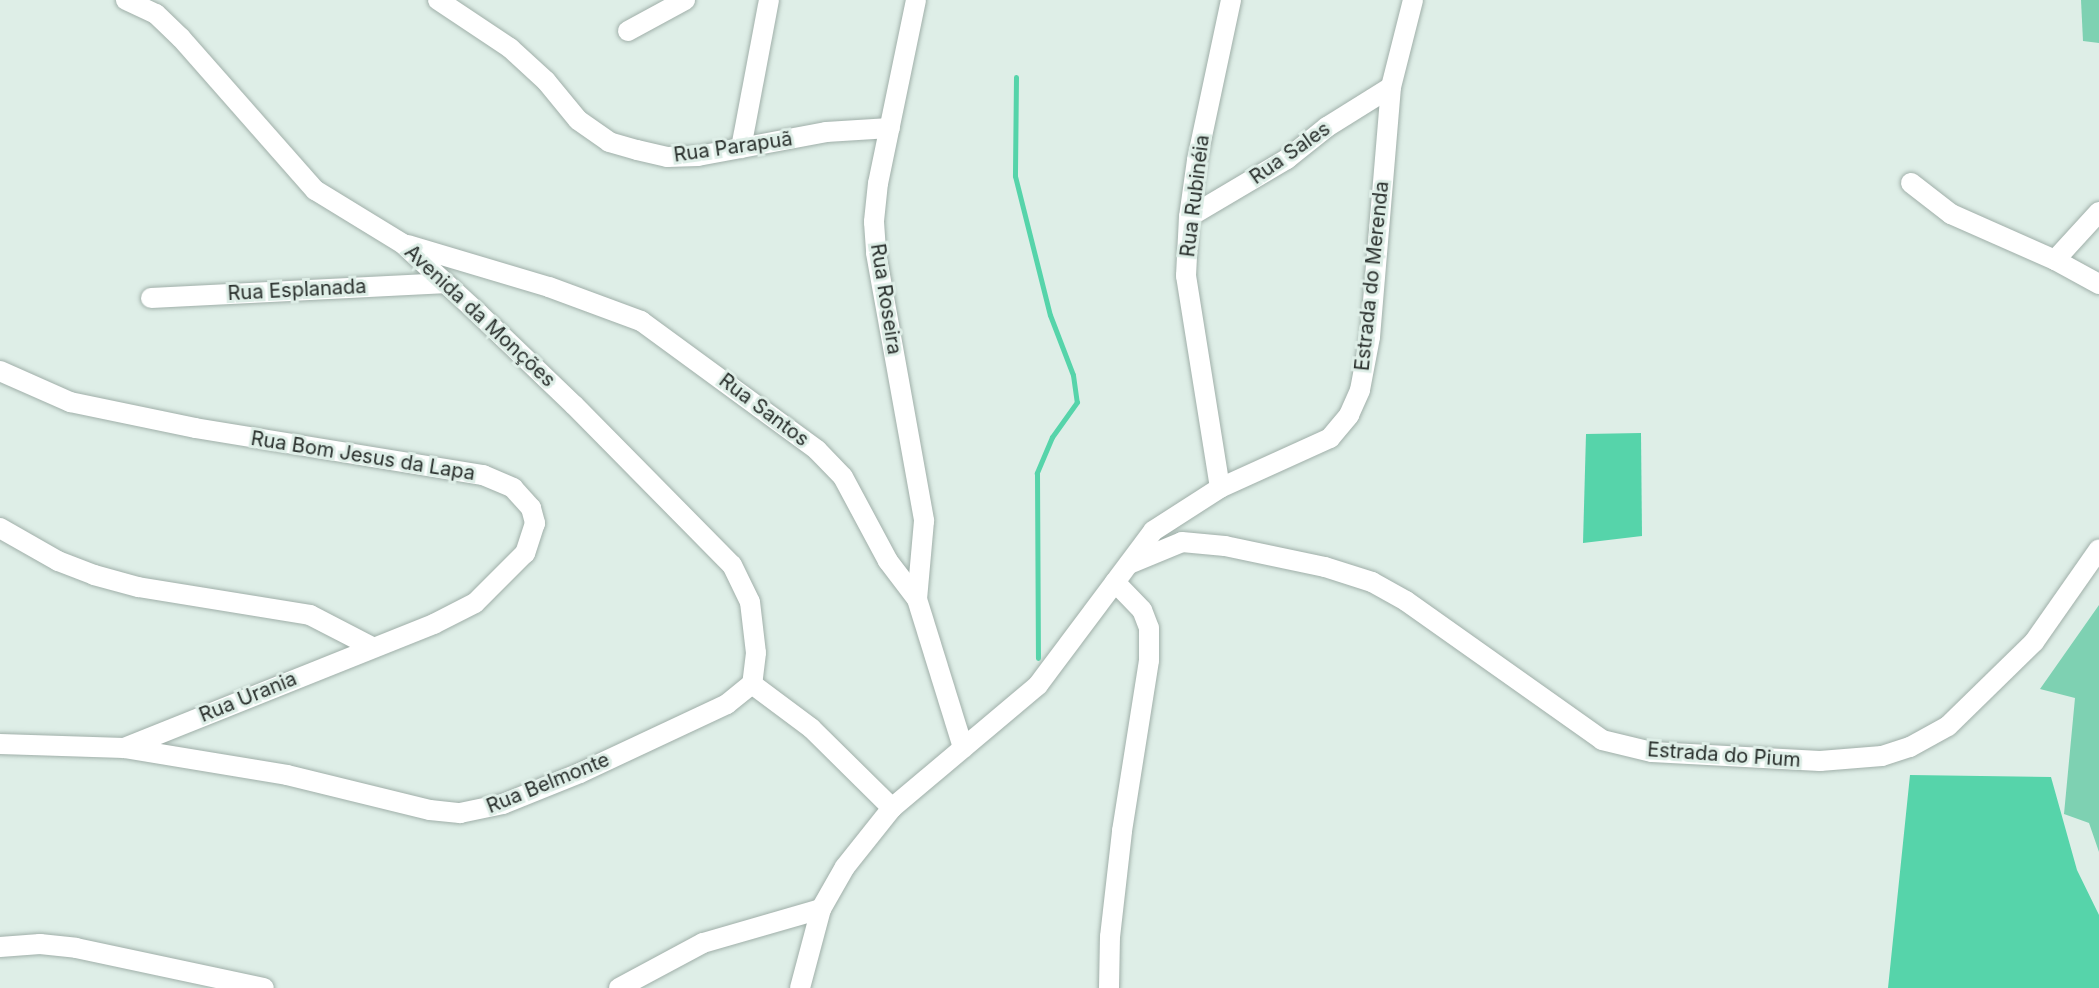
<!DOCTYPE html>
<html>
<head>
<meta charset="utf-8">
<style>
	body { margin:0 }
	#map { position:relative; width:2099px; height:988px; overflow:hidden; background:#deeee7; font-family:Inter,sans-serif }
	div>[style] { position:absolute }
	.green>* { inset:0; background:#7ed1b2 }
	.water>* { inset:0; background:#56d4aa }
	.stream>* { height:5px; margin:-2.5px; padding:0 2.5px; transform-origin:2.5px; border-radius:2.5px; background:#56d4aa }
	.roads { filter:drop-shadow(0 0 2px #a0afa9) drop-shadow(0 0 2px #a0afa9) }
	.minor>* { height:20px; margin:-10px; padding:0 10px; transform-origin:10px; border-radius:10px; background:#fff }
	span { translate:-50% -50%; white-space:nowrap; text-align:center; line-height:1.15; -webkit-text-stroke:6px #deeee7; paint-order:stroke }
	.street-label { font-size:20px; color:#292f2c }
</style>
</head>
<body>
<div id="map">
	<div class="green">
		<i style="clip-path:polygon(2081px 0,2099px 0,2099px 43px,2083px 41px)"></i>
		<i style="clip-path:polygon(2099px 605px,2099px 852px,2089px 823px,2064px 814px,2075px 698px,2040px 689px)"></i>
	</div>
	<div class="water">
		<i style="clip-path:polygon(1641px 433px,1642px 536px,1583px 543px,1586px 434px)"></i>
		<i style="clip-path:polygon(1910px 775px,2051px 777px,2077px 870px,2099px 915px,2099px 988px,1888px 988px)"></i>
	</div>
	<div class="stream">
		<i style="left:1016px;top:77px;width:99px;rotate:90.6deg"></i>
		<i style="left:1015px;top:176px;width:143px;rotate:75.9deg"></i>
		<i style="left:1050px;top:315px;width:64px;rotate:69deg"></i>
		<i style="left:1073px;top:375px;width:27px;rotate:82deg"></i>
		<i style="left:1077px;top:402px;width:43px;rotate:125.5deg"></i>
		<i style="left:1052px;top:437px;width:39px;rotate:113deg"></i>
		<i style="left:1037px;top:473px;width:185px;rotate:89.7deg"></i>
	</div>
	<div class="roads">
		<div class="minor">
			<i style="left:126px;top:0;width:33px;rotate:25deg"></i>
			<i style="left:156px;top:14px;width:35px;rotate:44deg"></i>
			<i style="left:181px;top:38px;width:203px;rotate:48.6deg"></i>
			<i style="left:315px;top:190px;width:103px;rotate:31.5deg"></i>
			<i style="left:403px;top:244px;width:103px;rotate:42.6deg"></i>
			<i style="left:479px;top:314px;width:132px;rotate:43.8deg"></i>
			<i style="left:574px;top:405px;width:225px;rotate:45.4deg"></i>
			<i style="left:732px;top:565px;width:41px;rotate:64.1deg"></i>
			<i style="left:750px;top:602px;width:51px;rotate:83.3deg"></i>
			<i style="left:756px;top:653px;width:31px;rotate:97deg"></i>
			<i style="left:438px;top:0;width:87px;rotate:33.7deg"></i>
			<i style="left:510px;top:48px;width:49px;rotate:42.5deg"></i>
			<i style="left:546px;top:81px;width:50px;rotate:50.6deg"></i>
			<i style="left:578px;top:120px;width:38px;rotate:35deg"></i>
			<i style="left:609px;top:142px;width:29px;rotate:16deg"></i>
			<i style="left:637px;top:150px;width:31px;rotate:13deg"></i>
			<i style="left:667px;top:157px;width:31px;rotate:-2deg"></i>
			<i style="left:698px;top:156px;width:130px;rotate:-10.6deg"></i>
			<i style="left:826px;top:132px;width:64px;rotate:-3.6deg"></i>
			<i style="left:916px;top:0;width:187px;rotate:101.7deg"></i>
			<i style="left:878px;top:183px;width:39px;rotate:96deg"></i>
			<i style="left:874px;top:222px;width:31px;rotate:86deg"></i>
			<i style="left:876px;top:253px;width:272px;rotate:79.8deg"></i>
			<i style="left:924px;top:521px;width:78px;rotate:95.1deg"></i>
			<i style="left:628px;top:31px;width:65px;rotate:-28.5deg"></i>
			<i style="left:741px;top:148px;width:151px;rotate:-79.3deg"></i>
			<i style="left:1911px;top:183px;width:51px;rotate:37.8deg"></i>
			<i style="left:1951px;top:214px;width:114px;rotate:23.9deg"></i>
			<i style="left:2055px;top:260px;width:50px;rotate:28.6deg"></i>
			<i style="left:1189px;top:217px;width:114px;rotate:-30.6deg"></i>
			<i style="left:1287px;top:159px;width:51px;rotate:-38.7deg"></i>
			<i style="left:1327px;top:127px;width:75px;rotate:-32deg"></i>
			<i style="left:408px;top:245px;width:147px;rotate:16.6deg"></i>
			<i style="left:549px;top:287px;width:98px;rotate:20.3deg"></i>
			<i style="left:641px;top:321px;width:218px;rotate:36.2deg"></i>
			<i style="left:817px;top:450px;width:37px;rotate:46deg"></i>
			<i style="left:843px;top:477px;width:95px;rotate:61.8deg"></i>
			<i style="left:888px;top:561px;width:48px;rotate:52.7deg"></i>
			<i style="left:917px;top:599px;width:156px;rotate:72.8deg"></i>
			<i style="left:2055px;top:260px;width:65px;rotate:-47.5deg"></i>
			<i style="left:151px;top:298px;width:292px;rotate:-2.9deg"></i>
			<i style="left:0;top:371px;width:77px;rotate:23.9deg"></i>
			<i style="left:70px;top:402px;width:128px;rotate:11.7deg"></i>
			<i style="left:195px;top:428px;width:292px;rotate:9.3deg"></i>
			<i style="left:483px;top:475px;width:33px;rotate:23deg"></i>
			<i style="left:513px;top:488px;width:27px;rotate:48deg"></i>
			<i style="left:531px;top:508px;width:16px;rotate:75deg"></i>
			<i style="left:535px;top:523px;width:32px;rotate:108deg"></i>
			<i style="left:525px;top:553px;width:71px;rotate:135deg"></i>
			<i style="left:475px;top:603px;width:46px;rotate:152.9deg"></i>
			<i style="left:434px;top:624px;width:334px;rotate:158.2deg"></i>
			<i style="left:1220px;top:488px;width:215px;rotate:-99.1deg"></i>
			<i style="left:1186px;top:276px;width:59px;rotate:-87.1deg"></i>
			<i style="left:1189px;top:217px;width:58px;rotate:-82deg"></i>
			<i style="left:1197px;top:160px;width:164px;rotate:-78deg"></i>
			<i style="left:0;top:528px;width:67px;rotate:29.6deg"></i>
			<i style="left:58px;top:561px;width:39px;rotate:21deg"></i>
			<i style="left:94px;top:575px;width:46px;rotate:15.3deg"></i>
			<i style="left:138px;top:587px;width:174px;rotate:9.2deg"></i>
			<i style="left:310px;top:615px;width:70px;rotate:27.3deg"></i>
			<i style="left:1129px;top:564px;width:57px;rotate:-22.5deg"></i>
			<i style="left:1182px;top:542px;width:43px;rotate:5.3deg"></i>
			<i style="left:1225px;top:546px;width:102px;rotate:11.9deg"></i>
			<i style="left:1325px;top:567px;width:49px;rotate:17.7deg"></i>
			<i style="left:1372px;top:582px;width:39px;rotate:29deg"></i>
			<i style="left:1406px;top:601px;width:240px;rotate:35.3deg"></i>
			<i style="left:1602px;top:740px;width:51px;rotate:13.5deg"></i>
			<i style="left:1652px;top:752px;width:168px;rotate:3.1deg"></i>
			<i style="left:1820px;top:761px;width:62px;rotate:-4.6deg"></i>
			<i style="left:1882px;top:756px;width:29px;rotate:-18deg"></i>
			<i style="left:1910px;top:747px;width:43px;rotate:-28.9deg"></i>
			<i style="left:1948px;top:726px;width:120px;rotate:-44.3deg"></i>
			<i style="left:2034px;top:642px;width:113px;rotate:-55deg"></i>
			<i style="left:752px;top:684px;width:74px;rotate:36.7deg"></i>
			<i style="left:811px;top:728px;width:114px;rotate:44.6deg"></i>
			<i style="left:0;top:744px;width:124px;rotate:1.8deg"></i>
			<i style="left:124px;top:748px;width:165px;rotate:9.4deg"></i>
			<i style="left:287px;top:775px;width:147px;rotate:13.8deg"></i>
			<i style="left:430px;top:810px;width:30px;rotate:6deg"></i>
			<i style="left:460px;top:813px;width:44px;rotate:-11.8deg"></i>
			<i style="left:503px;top:804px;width:83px;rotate:-21.9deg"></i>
			<i style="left:580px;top:773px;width:162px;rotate:-25.1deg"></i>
			<i style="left:727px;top:704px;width:32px;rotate:-39deg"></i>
			<i style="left:0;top:947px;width:40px;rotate:-4.3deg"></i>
			<i style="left:40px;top:944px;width:36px;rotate:6deg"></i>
			<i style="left:76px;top:948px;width:192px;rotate:12deg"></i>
			<i style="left:619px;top:988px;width:95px;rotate:-28.2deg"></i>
			<i style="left:703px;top:943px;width:123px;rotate:-16.1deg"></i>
			<i style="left:800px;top:988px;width:82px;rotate:-75.1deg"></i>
			<i style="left:821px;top:909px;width:48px;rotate:-60.3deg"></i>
			<i style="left:845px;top:867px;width:75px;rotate:-51.5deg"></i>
			<i style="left:892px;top:808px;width:191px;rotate:-40.1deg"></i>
			<i style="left:1038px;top:685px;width:192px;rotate:-53.2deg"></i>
			<i style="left:1153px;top:531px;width:80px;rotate:-32.7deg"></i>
			<i style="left:1220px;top:488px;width:121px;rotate:-24.4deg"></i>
			<i style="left:1330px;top:438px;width:30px;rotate:-50deg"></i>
			<i style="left:1349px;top:415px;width:27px;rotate:-66deg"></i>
			<i style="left:1360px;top:390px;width:54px;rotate:-79.3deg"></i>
			<i style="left:1370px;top:337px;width:251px;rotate:-85.2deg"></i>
			<i style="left:1391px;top:87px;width:90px;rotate:-75.8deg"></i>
			<i style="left:1109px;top:988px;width:51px;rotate:-88.9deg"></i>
			<i style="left:1110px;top:937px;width:107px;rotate:-83.5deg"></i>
			<i style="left:1122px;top:831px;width:173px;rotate:-81deg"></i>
			<i style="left:1149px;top:660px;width:32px;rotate:-90deg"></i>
			<i style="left:1149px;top:628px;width:19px;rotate:-111deg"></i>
			<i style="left:1142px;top:610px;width:39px;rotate:-134deg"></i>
		</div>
	</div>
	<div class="street-label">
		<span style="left:733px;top:147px;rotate:-8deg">Rua Parapuã</span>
		<span style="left:1290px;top:153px;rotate:-35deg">Rua Sales</span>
		<span style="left:1195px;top:196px;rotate:-83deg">Rua Rubinéia</span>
		<span style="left:1372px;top:276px;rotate:-84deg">Estrada do Merenda</span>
		<span style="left:297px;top:290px;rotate:-3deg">Rua Esplanada</span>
		<span style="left:886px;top:299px;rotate:81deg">Rua Roseira</span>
		<span style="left:480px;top:316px;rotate:43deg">Avenida da Monções</span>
		<span style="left:764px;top:410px;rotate:37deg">Rua Santos</span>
		<span style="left:363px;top:456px;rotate:9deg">Rua Bom Jesus da Lapa</span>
		<span style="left:248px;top:697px;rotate:-22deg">Rua Urania</span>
		<span style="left:1724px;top:755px;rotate:4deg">Estrada do Pium</span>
		<span style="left:548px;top:783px;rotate:-22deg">Rua Belmonte</span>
	</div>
</div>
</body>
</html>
